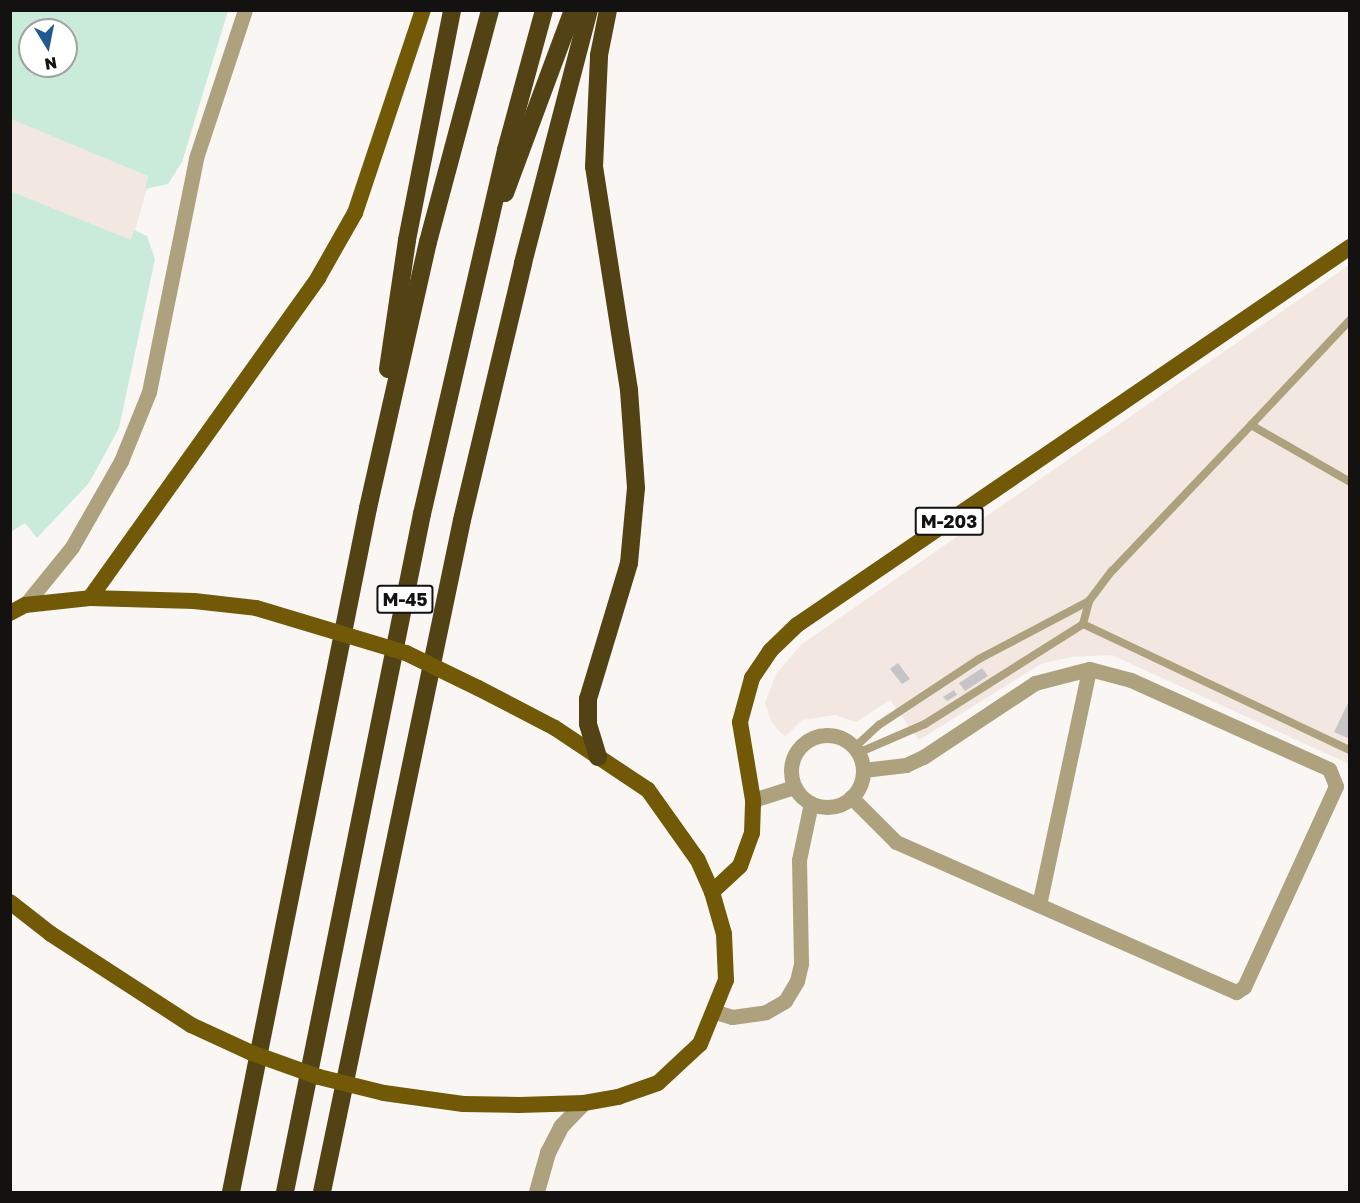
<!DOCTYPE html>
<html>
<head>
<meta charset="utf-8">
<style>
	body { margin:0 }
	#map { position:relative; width:1360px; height:1203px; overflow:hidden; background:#f9f6f4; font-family:"Golos Text",sans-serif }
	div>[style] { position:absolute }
	.built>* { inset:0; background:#f2e8e1 }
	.green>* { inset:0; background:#caebda }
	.building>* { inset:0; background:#c6c4c6 }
	.service>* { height:8px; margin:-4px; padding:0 4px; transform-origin:4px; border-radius:4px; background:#ada17e }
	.minor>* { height:15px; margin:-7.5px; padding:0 7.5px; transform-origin:7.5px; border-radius:7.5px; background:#ada17e }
	.minor>.ring { margin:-7.5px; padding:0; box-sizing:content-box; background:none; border:15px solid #ada17e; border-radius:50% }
	.tertiary>* { height:16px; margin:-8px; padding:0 8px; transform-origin:8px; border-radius:8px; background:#ada17e }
	.primary>* { height:16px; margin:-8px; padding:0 8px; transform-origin:8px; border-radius:8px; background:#715908 }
	.motorway>* { height:18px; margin:-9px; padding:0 9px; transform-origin:9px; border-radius:9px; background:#524214 }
	.primary-bridge>* { height:16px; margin:-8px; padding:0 8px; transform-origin:8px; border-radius:8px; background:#715908 }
	span { translate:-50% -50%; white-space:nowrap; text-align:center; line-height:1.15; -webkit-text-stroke:4.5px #fff; paint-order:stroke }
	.shield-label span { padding:2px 4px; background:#fff; border:2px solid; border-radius:4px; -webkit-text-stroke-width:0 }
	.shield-label { font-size:18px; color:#131211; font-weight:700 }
	.frame { position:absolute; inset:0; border:12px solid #131211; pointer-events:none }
	.north { position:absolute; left:18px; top:18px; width:60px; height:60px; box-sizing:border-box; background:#fff; border:2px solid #a1a0a0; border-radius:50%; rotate:170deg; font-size:16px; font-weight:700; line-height:24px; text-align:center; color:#131211 }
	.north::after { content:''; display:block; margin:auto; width:21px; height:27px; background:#225890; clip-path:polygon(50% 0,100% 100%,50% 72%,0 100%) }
</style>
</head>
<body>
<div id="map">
	<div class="built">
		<i style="clip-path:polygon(evenodd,11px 11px,197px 11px,132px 241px,25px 522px,11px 532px,11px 11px,30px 30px,66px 30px,66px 66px,30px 66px,30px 30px)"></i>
		<i style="clip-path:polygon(1349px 265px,1349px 764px,1112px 655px,1071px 657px,1041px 664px,919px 740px,890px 700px,856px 722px,835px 715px,802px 720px,785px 737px,772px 723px,765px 703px,776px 674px,802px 644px)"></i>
	</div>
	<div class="green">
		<i style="clip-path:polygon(evenodd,10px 11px,228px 11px,182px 162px,168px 184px,145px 189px,148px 176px,11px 119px,10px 11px,30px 30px,66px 30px,66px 66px,30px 66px,30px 30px)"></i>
		<i style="clip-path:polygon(10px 191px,131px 240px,134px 230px,147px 236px,155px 259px,119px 428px,89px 483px,37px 538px,25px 523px,11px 532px)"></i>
	</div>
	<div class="building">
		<i style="clip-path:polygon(898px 663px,910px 679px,902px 684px,890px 669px)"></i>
		<i style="clip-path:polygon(982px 668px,988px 676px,965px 691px,959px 683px)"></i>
		<i style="clip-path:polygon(954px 690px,957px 695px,947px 701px,943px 697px)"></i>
		<i style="clip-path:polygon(1350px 699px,1350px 739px,1334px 732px)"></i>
	</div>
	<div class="service">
		<i style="left:1251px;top:425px;width:144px;rotate:-46.7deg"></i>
		<i style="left:1083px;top:624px;width:295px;rotate:25.3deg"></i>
		<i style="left:854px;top:748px;width:34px;rotate:-43deg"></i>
		<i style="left:879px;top:725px;width:120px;rotate:-33.4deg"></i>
		<i style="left:979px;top:659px;width:124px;rotate:-27.8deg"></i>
		<i style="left:858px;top:753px;width:73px;rotate:-23.4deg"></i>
		<i style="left:925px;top:724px;width:187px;rotate:-32.3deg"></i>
		<i style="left:1083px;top:624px;width:24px;rotate:-75deg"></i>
		<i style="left:1089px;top:601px;width:38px;rotate:-53deg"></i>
		<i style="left:1112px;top:571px;width:202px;rotate:-46.4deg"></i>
		<i style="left:1251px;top:425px;width:114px;rotate:29.9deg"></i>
	</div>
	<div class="minor">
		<i style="left:25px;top:605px;width:75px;rotate:-51deg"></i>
		<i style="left:72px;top:547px;width:99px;rotate:-60.3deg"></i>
		<i style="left:121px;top:461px;width:74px;rotate:-67.9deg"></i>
		<i style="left:149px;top:392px;width:239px;rotate:-78.6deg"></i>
		<i style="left:196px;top:158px;width:156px;rotate:-71.7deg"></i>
		<i class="ring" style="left:791px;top:735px;width:57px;height:57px"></i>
		<i style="left:851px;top:797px;width:64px;rotate:45deg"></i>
		<i style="left:896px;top:842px;width:372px;rotate:23.8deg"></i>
		<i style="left:1236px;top:992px;width:9px;rotate:-32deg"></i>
		<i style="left:1244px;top:987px;width:221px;rotate:-65.4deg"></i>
		<i style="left:1336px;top:786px;width:18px;rotate:-112deg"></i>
		<i style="left:1329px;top:769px;width:217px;rotate:-155.8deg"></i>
		<i style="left:1131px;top:680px;width:43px;rotate:-165.3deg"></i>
		<i style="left:1089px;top:669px;width:56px;rotate:165.5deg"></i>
		<i style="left:1035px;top:683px;width:134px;rotate:146.5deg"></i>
		<i style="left:923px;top:757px;width:19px;rotate:155deg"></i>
		<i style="left:906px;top:765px;width:43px;rotate:173.4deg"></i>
		<i style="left:753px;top:800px;width:43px;rotate:-17.6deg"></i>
		<i style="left:1039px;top:905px;width:241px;rotate:-78deg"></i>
		<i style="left:716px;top:1012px;width:17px;rotate:17deg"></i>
		<i style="left:732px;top:1017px;width:34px;rotate:-8deg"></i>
		<i style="left:766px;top:1012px;width:22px;rotate:-30deg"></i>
		<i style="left:785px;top:1001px;width:23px;rotate:-59deg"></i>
		<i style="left:797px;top:981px;width:18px;rotate:-77deg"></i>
		<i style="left:801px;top:963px;width:103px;rotate:-91.1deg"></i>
		<i style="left:799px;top:860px;width:58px;rotate:-78.1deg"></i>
	</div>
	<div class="tertiary">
		<i style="left:537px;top:1192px;width:41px;rotate:-74.2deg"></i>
		<i style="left:548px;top:1153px;width:29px;rotate:-63deg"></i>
		<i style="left:561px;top:1127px;width:33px;rotate:-46deg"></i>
	</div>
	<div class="primary">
		<i style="left:90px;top:598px;width:393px;rotate:-54.5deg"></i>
		<i style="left:318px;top:278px;width:75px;rotate:-60.4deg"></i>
		<i style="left:355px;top:213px;width:214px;rotate:-71.5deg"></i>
		<i style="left:10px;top:613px;width:17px;rotate:-28deg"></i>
		<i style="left:25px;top:605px;width:65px;rotate:-6.1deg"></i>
		<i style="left:90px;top:598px;width:104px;rotate:1.7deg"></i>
		<i style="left:194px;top:601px;width:62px;rotate:6.4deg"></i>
		<i style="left:712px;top:892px;width:38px;rotate:-43deg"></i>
		<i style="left:740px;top:866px;width:35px;rotate:-70deg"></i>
		<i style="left:752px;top:833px;width:33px;rotate:-88deg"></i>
		<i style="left:753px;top:800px;width:79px;rotate:-99.5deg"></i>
		<i style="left:740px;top:722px;width:46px;rotate:-74.7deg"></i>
		<i style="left:752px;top:678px;width:32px;rotate:-56deg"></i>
		<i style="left:770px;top:651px;width:37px;rotate:-44deg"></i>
		<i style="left:797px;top:625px;width:670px;rotate:-34.35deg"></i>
		<i style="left:10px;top:902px;width:52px;rotate:38deg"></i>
		<i style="left:51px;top:934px;width:167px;rotate:33deg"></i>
		<i style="left:384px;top:1093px;width:80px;rotate:7.9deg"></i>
		<i style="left:463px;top:1104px;width:56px;rotate:1deg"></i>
		<i style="left:519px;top:1105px;width:65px;rotate:-1.8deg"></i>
		<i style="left:584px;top:1103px;width:35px;rotate:-10deg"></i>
		<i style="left:618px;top:1097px;width:42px;rotate:-19.3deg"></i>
		<i style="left:658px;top:1083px;width:57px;rotate:-42.9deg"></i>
		<i style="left:700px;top:1044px;width:69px;rotate:-67.9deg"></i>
		<i style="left:726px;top:980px;width:46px;rotate:-92.5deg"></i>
		<i style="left:724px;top:934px;width:44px;rotate:-105.9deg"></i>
		<i style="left:712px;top:892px;width:36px;rotate:-114deg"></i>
		<i style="left:697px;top:859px;width:85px;rotate:-125.4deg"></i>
		<i style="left:648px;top:790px;width:112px;rotate:-146.3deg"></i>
		<i style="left:555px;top:728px;width:87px;rotate:-152.5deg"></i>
	</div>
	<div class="motorway">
		<i style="left:505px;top:193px;width:195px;rotate:-69.6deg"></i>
		<i style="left:388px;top:369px;width:130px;rotate:-81.6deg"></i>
		<i style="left:407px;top:240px;width:234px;rotate:-78.9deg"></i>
		<i style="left:598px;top:757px;width:34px;rotate:-107deg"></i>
		<i style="left:588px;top:724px;width:25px;rotate:-90deg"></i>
		<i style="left:588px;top:699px;width:142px;rotate:-73.2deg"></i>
		<i style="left:629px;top:563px;width:75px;rotate:-84.7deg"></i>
		<i style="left:636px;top:488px;width:98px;rotate:-94.1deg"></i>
		<i style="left:629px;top:390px;width:226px;rotate:-98.9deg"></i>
		<i style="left:594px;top:167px;width:112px;rotate:-87.4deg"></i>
		<i style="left:599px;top:55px;width:46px;rotate:-78.7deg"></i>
		<i style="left:231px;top:1192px;width:698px;rotate:-78.67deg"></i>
		<i style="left:368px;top:508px;width:273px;rotate:-77.3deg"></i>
		<i style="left:428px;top:242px;width:240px;rotate:-75deg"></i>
		<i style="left:285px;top:1192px;width:692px;rotate:-78.58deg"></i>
		<i style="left:422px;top:514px;width:374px;rotate:-77deg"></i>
		<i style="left:506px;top:150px;width:145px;rotate:-74.8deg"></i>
		<i style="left:322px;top:1192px;width:686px;rotate:-78.23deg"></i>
		<i style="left:462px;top:520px;width:264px;rotate:-76.6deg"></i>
		<i style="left:523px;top:263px;width:261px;rotate:-75.4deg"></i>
	</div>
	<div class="primary-bridge">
		<i style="left:256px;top:608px;width:157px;rotate:16.7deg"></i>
		<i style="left:406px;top:653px;width:80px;rotate:25.9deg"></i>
		<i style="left:191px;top:1025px;width:67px;rotate:24.7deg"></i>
		<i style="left:252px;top:1053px;width:71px;rotate:19.7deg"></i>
		<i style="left:319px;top:1077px;width:67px;rotate:13.8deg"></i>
	</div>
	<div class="shield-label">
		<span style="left:949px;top:521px">M-203</span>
		<span style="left:405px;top:599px">M-45</span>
	</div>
	<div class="frame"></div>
	<div class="north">N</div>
</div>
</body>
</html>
